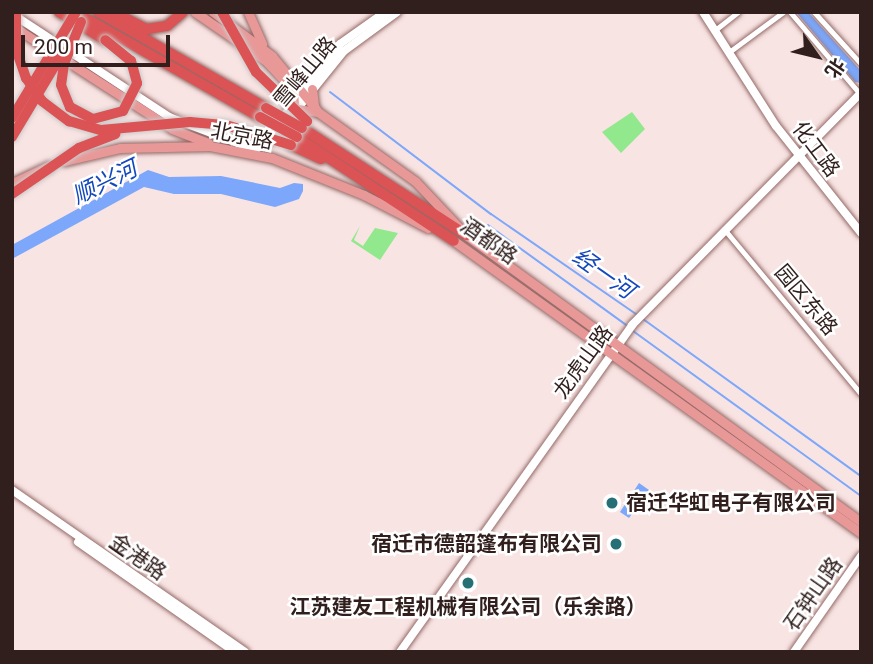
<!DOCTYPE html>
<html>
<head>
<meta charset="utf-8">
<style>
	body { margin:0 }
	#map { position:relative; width:873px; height:664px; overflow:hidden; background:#f8e4e3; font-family:Roboto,"Noto Sans SC",sans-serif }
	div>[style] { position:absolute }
	.green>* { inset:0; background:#91e88d }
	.water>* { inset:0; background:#7ca7fa }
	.stream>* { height:2px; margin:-1px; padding:0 1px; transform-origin:1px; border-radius:1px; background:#7ca7fa }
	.roads { filter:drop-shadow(0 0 2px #936966) drop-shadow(0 0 2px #936966) }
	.street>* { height:5px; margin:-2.5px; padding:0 2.5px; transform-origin:2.5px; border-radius:2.5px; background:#fff }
	.secondary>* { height:8px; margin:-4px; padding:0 4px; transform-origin:4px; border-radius:4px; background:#fff }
	.primary>* { height:9px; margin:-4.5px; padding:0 4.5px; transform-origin:4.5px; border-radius:4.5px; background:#e99898 }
	.highway>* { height:10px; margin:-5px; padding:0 5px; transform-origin:5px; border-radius:5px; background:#db5354 }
	.bridges { filter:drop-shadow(0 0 2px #cdc9c9) drop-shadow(0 0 2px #cdc9c9) }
	.highway-bridge>* { height:10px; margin:-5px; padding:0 5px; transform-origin:5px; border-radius:5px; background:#db5354 }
	.dots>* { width:19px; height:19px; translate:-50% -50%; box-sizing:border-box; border:4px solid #fff; border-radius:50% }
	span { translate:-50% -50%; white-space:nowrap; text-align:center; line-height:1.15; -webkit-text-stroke:5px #fff; paint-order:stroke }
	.street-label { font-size:21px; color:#301f1d }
	.poi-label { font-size:21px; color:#301f1d; font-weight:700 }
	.left { translate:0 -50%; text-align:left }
	.right { translate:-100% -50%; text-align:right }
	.water-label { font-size:23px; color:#1347bd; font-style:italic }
	.frame { position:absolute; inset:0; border:14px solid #301f1d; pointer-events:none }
	.north { position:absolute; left:782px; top:21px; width:70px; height:70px; -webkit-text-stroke:5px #fff; paint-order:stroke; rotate:124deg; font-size:19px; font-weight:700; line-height:28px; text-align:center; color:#301f1d }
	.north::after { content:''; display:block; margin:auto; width:24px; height:32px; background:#301f1d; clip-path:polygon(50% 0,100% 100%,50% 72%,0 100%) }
	.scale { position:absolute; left:21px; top:35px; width:149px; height:32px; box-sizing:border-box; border:4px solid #301f1d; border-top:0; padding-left:9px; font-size:21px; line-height:24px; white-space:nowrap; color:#301f1d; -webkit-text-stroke:5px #fff; paint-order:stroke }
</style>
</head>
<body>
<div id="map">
	<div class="green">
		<i style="clip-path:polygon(632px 112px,645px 129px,621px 153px,602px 132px)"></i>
		<i style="clip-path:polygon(360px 226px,354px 240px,363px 246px,375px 228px,398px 233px,380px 260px,351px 241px)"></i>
	</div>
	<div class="water">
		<i style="clip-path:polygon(796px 12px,809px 13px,861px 71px,861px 83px,855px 82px)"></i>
		<i style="clip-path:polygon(148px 170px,169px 177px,221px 176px,280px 188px,294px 183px,303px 184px,303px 191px,299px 199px,275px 207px,221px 194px,174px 194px,144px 187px,12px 259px,12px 245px)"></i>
		<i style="clip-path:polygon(639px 483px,649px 490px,629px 518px,620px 512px)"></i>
	</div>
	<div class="stream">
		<i style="left:330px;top:92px;width:202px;rotate:37.2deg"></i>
		<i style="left:491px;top:214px;width:180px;rotate:34.6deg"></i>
		<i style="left:488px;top:225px;width:170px;rotate:35.9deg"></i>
		<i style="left:643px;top:319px;width:269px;rotate:35.8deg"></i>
		<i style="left:633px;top:331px;width:281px;rotate:35.9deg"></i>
	</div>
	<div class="roads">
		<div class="street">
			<i style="left:790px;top:12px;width:108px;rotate:49.5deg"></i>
			<i style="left:814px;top:12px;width:70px;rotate:47.9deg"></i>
			<i style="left:715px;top:30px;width:29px;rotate:-38deg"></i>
			<i style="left:729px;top:52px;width:67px;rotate:-36.5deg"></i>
			<i style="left:724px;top:229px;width:214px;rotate:50.3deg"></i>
		</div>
		<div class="secondary">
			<i style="left:703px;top:12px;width:135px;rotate:57.4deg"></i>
			<i style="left:776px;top:126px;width:137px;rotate:51.5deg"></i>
			<i style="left:14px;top:15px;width:186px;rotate:33.3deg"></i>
			<i style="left:169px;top:117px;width:85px;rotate:20.8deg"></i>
			<i style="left:248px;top:147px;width:27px;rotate:-33deg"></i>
			<i style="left:271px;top:132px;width:112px;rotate:-51.9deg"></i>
			<i style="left:340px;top:44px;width:55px;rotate:-35.4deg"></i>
			<i style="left:249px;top:153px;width:28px;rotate:-30deg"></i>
			<i style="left:273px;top:139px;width:113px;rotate:-51.1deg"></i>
			<i style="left:344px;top:51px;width:66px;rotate:-36.3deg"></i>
			<i style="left:12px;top:490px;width:284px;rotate:34.8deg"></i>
			<i style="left:78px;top:542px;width:192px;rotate:35deg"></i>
			<i style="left:400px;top:652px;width:401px;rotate:-54.6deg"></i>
			<i style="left:632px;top:325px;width:326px;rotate:-45.4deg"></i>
			<i style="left:794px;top:652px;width:117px;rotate:-55.1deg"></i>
		</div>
		<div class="primary">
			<i style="left:195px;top:12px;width:86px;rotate:34.6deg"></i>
			<i style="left:266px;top:61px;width:40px;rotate:47deg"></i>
			<i style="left:293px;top:90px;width:13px;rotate:86deg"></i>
			<i style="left:213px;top:12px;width:74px;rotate:36.7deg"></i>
			<i style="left:272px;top:56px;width:69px;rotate:50.3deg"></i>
			<i style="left:248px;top:12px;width:35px;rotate:66deg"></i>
			<i style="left:14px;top:27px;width:188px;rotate:32.8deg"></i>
			<i style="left:172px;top:129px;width:39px;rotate:21deg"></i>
			<i style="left:312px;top:89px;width:17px;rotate:83deg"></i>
			<i style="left:297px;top:109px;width:21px;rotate:8deg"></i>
			<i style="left:318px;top:112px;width:120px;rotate:35.5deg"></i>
			<i style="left:416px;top:182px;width:73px;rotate:46.7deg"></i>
			<i style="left:466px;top:235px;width:488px;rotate:36deg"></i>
			<i style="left:64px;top:161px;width:57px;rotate:-13.1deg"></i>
			<i style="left:120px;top:148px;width:90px;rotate:-1.3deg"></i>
			<i style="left:210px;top:146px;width:63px;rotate:11deg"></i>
			<i style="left:272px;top:158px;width:99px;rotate:21.9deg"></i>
			<i style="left:364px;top:195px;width:72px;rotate:27.3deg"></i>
			<i style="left:12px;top:183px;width:40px;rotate:-25deg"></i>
			<i style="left:450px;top:238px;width:506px;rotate:35.67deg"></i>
		</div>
		<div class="highway">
			<i style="left:59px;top:12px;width:54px;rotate:31.3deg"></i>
			<i style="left:75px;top:12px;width:213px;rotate:29.6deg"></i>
			<i style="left:98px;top:12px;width:193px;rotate:29.7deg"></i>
			<i style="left:113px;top:12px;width:38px;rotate:27deg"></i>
			<i style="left:147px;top:29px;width:20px;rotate:-9deg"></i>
			<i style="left:167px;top:26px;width:21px;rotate:-41deg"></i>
			<i style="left:302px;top:128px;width:196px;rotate:33.1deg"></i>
			<i style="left:297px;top:137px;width:188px;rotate:33.5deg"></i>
			<i style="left:291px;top:145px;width:33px;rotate:25deg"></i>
		</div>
	</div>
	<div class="bridges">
		<div class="highway-bridge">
			<i style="left:16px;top:12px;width:37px;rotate:90deg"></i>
			<i style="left:16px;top:49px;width:31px;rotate:71deg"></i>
			<i style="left:26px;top:78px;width:28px;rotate:55deg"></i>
			<i style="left:42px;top:101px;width:34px;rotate:37deg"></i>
			<i style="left:69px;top:121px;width:33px;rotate:16deg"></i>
			<i style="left:101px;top:130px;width:89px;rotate:-5.1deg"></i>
			<i style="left:190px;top:122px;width:36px;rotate:5deg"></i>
			<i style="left:226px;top:125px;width:68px;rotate:17.1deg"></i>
			<i style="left:222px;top:12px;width:69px;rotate:60.5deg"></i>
			<i style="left:256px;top:72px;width:71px;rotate:43.9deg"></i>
			<i style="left:81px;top:22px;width:45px;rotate:112deg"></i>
			<i style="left:64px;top:64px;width:21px;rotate:98deg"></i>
			<i style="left:61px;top:85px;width:24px;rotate:68deg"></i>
			<i style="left:70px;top:107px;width:26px;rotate:28deg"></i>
			<i style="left:93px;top:119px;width:31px;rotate:-15deg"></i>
			<i style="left:123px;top:111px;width:31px;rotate:-63deg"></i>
			<i style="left:137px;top:83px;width:23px;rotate:-105deg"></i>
			<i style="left:131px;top:61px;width:33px;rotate:-141deg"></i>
			<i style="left:266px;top:108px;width:41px;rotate:29.1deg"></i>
			<i style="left:260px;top:117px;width:42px;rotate:28.4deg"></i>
			<i style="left:12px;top:118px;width:124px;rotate:-58.9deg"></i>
			<i style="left:12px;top:137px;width:99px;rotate:-59deg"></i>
			<i style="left:12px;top:194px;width:81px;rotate:-34.5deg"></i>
			<i style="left:79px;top:148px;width:39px;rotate:-21deg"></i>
		</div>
	</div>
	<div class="dots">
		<i style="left:612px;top:503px;background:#256f75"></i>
		<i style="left:616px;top:544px;background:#256f75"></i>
		<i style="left:468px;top:583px;background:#256f75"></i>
	</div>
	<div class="street-label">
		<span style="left:305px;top:72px;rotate:-50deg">雪峰山路</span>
		<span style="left:242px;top:136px;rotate:11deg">北京路</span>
		<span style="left:816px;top:149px;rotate:53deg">化工路</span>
		<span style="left:489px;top:241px;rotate:35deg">酒都路</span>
		<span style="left:806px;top:300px;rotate:50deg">园区东路</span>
		<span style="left:583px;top:362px;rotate:-54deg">龙虎山路</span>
		<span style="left:138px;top:557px;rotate:35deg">金港路</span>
		<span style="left:813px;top:594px;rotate:-55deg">石钟山路</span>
	</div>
	<div class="poi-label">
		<span class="left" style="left:626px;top:503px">宿迁华虹电子有限公司</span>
		<span class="right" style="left:602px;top:544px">宿迁市德韶篷布有限公司</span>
		<span style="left:468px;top:607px">江苏建友工程机械有限公司（乐余路）</span>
	</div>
	<div class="water-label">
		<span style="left:105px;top:183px;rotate:-26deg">顺兴河</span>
		<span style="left:603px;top:274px;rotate:35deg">经一河</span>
	</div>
	<div class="frame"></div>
	<div class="north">北</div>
	<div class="scale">200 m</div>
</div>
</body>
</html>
